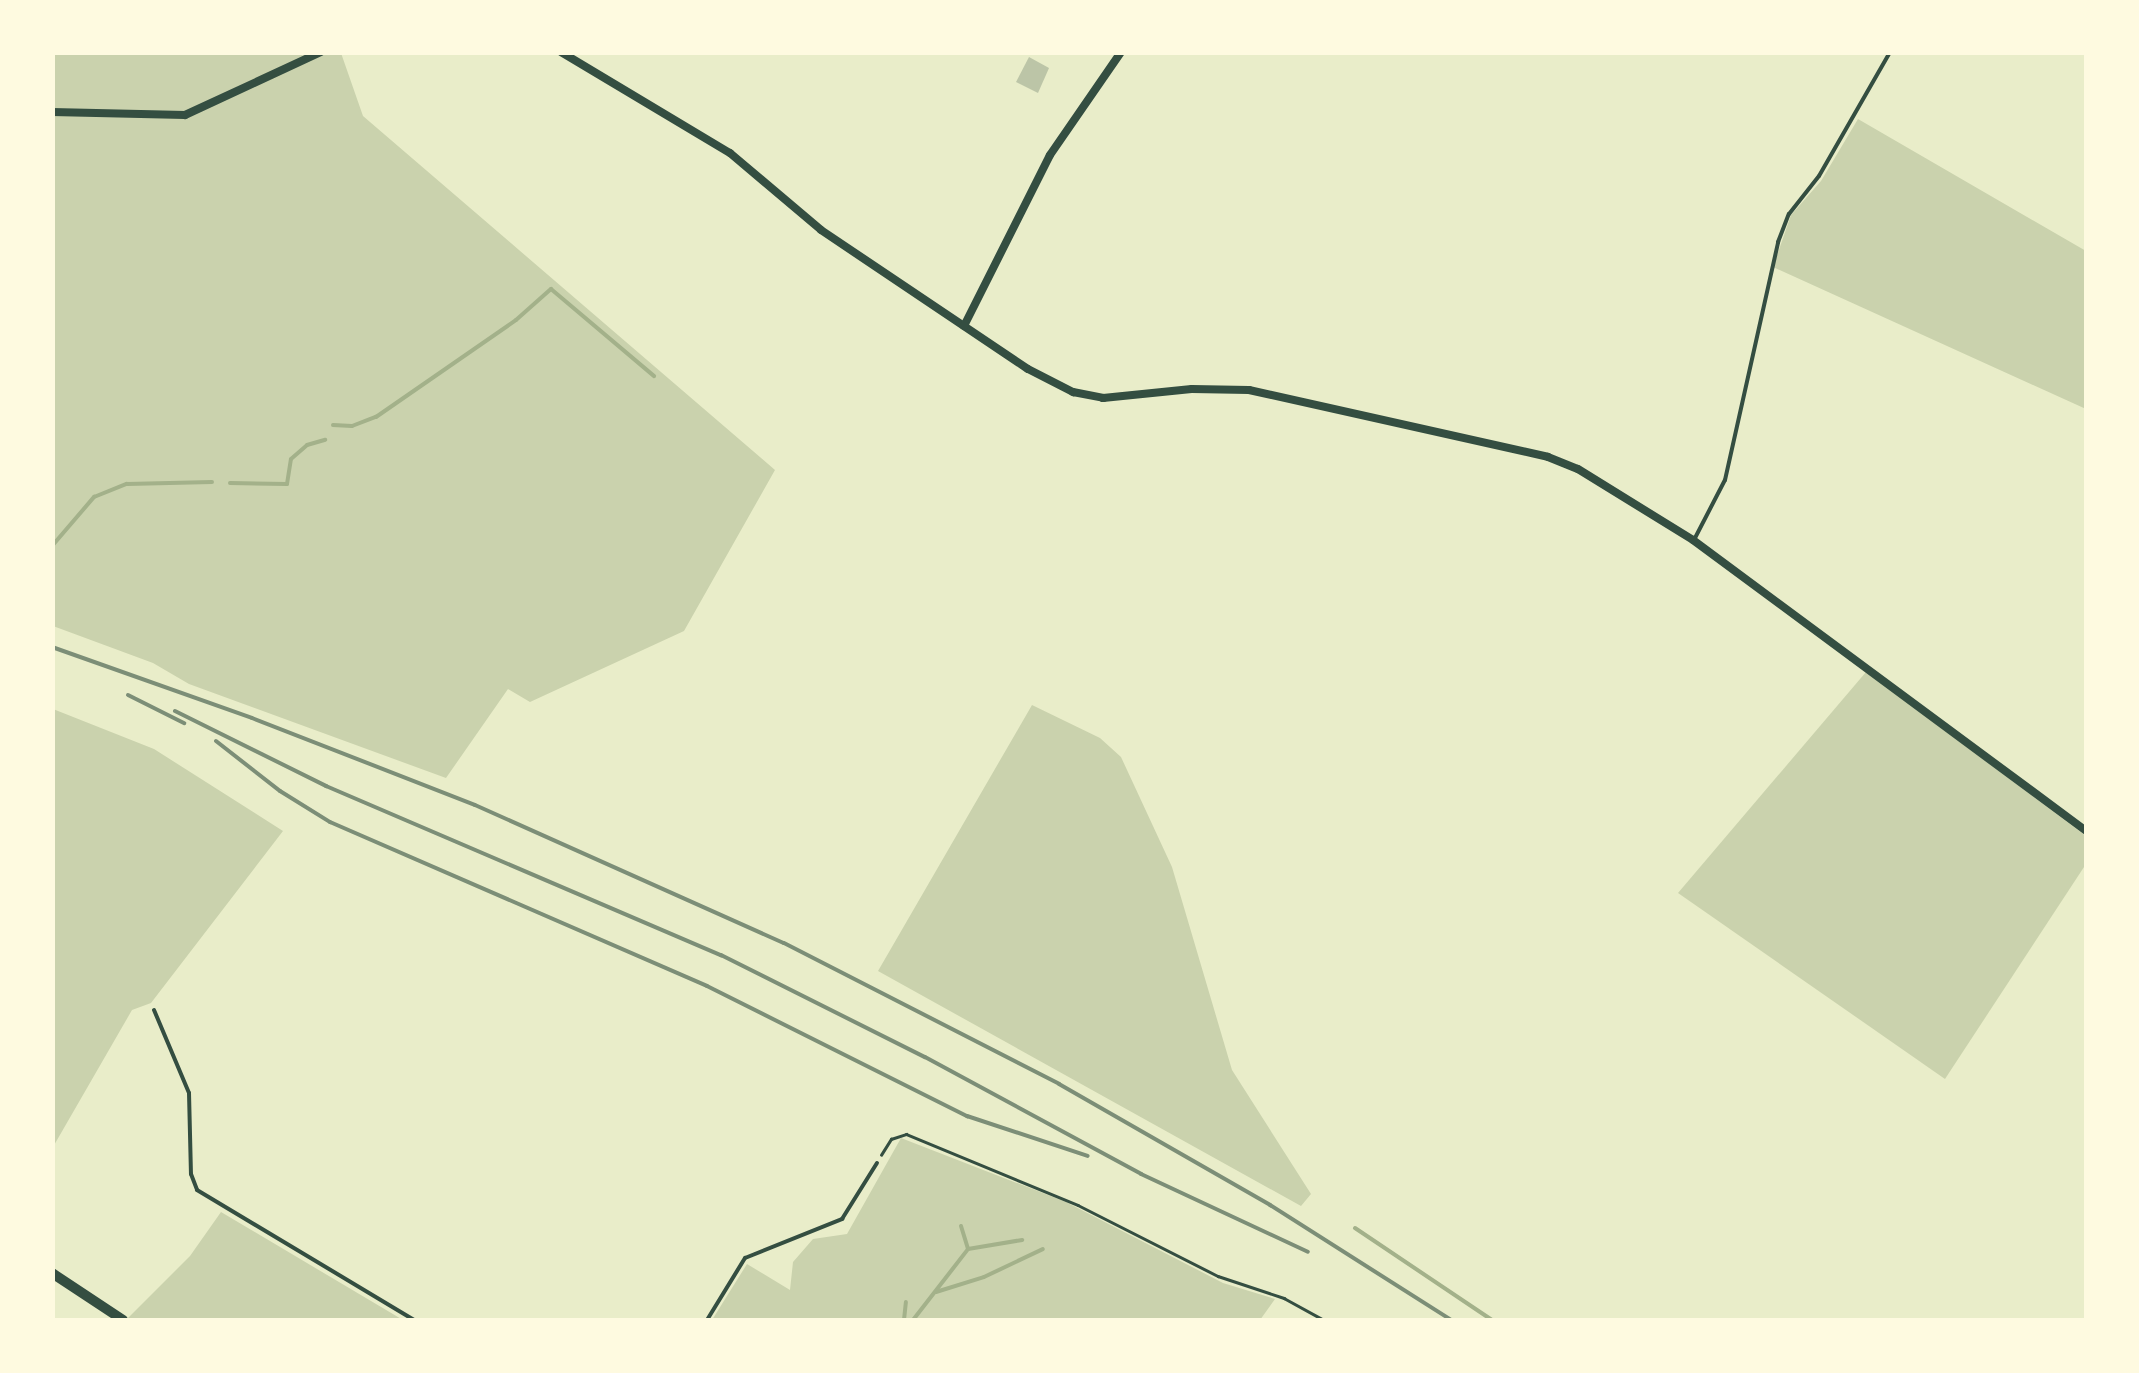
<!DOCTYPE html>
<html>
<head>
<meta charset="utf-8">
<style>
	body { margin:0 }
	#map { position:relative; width:2139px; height:1373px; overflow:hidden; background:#e9edc9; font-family:"Asap Condensed",sans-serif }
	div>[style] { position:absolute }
	.green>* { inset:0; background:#cad2ad }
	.stream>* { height:4px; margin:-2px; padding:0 2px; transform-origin:2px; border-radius:2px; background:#a3b18a }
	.building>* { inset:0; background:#bcc5a7 }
	.path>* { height:2.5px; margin:-1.25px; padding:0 1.25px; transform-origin:1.25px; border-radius:1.25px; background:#344e41 }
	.service>* { height:4px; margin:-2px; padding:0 2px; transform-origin:2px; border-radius:2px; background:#344e41 }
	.minor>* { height:8px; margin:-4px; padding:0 4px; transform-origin:4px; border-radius:4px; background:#344e41 }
	.secondary>* { height:10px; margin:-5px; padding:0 5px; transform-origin:5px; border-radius:5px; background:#344e41 }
	.rail>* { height:4px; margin:-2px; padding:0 2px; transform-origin:2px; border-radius:2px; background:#7c8e77 }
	span { translate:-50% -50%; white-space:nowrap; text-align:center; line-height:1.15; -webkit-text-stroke:8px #fefae0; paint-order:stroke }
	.frame { position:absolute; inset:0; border:55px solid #fefae0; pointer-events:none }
</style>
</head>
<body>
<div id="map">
	<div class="green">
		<i style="clip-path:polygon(52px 53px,341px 53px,363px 116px,775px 470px,684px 631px,530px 702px,508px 689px,446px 778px,189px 684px,153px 663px,53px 626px)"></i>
		<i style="clip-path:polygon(1858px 119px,2086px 251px,2086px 409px,1773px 267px,1791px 215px,1821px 181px)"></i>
		<i style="clip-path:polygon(1866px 672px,2086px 836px,2086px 864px,1945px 1079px,1678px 893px)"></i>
		<i style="clip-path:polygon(1032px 705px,1100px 738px,1121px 757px,1172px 867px,1232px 1070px,1311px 1194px,1301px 1206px,878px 971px)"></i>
		<i style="clip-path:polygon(53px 709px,154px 749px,283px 831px,151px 1003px,132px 1010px,53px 1147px)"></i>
		<i style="clip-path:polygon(901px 1138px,1066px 1202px,1223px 1283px,1275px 1299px,1260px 1320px,712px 1320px,747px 1264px,790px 1290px,793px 1262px,813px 1239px,847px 1234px)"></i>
		<i style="clip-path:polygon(221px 1212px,403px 1320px,126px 1320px,190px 1256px)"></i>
	</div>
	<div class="stream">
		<i style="left:333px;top:425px;width:19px;rotate:3deg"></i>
		<i style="left:352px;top:426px;width:26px;rotate:-21deg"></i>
		<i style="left:376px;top:417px;width:170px;rotate:-34.7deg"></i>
		<i style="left:516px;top:320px;width:47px;rotate:-41.5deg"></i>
		<i style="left:551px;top:289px;width:135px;rotate:40.2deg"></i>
		<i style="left:230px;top:483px;width:57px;rotate:1deg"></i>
		<i style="left:287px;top:484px;width:25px;rotate:-81deg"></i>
		<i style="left:291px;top:459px;width:21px;rotate:-41deg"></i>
		<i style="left:307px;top:445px;width:19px;rotate:-16deg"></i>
		<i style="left:52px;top:546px;width:65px;rotate:-49.4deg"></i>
		<i style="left:94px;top:497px;width:35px;rotate:-22deg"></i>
		<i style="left:127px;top:484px;width:85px;rotate:-1.3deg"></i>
		<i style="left:961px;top:1226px;width:24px;rotate:73deg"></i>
		<i style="left:1355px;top:1228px;width:165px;rotate:33.9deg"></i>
		<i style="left:936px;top:1292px;width:50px;rotate:-17.4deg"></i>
		<i style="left:984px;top:1277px;width:65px;rotate:-25.4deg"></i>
		<i style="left:904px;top:1320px;width:18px;rotate:-84deg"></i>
		<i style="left:913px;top:1320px;width:90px;rotate:-52.2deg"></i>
		<i style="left:968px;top:1249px;width:55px;rotate:-9.5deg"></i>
	</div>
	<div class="building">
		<i style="clip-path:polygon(1029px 57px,1049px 68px,1038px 93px,1016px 82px)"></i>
	</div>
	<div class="path">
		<i style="left:881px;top:1155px;width:19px;rotate:-58deg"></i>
		<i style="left:891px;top:1139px;width:16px;rotate:-18deg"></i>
		<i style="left:906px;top:1134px;width:186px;rotate:22.4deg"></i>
		<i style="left:1078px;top:1205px;width:157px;rotate:26.9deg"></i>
		<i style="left:1218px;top:1276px;width:70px;rotate:18.4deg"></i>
		<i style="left:1284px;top:1298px;width:46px;rotate:28.8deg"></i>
	</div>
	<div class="service">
		<i style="left:1695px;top:538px;width:65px;rotate:-62.7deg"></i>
		<i style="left:1725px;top:480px;width:244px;rotate:-77.4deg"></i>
		<i style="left:1778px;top:242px;width:30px;rotate:-69deg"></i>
		<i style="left:1789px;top:214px;width:48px;rotate:-51.7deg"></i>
		<i style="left:1819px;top:176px;width:143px;rotate:-60.2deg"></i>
		<i style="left:154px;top:1010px;width:90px;rotate:67.1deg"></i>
		<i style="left:189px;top:1093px;width:81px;rotate:88.6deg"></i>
		<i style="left:191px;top:1174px;width:17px;rotate:69deg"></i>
		<i style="left:197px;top:1190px;width:253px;rotate:30.9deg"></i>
		<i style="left:707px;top:1320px;width:73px;rotate:-58.5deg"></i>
		<i style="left:745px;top:1258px;width:105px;rotate:-21.9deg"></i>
		<i style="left:842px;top:1219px;width:66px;rotate:-58deg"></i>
	</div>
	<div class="minor">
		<i style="left:561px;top:52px;width:197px;rotate:30.9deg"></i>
		<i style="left:730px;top:153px;width:119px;rotate:40.2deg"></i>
		<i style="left:821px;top:230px;width:249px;rotate:33.9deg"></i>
		<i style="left:1028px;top:369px;width:51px;rotate:27.1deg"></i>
		<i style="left:1073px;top:392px;width:31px;rotate:11deg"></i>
		<i style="left:1103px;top:398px;width:89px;rotate:-5.8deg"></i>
		<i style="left:1192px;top:389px;width:57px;rotate:1deg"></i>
		<i style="left:1249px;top:390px;width:306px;rotate:12.6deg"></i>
		<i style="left:1548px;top:457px;width:32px;rotate:22deg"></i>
		<i style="left:1578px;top:469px;width:135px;rotate:31.7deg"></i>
		<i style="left:1693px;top:540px;width:489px;rotate:36.5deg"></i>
		<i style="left:52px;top:112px;width:133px;rotate:1.3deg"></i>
		<i style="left:185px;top:115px;width:150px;rotate:-24.9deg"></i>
		<i style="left:964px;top:326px;width:191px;rotate:-63.3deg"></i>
		<i style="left:1050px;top:155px;width:125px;rotate:-55.4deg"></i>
	</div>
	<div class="secondary">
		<i style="left:52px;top:1273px;width:85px;rotate:33.5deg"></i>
	</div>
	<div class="rail">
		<i style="left:52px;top:647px;width:212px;rotate:19.5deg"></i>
		<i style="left:252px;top:718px;width:239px;rotate:21.3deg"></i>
		<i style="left:475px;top:805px;width:338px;rotate:24.1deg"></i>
		<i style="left:784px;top:943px;width:309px;rotate:27.1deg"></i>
		<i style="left:1059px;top:1084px;width:243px;rotate:29.8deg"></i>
		<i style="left:1270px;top:1205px;width:214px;rotate:32.4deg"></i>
		<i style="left:128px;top:695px;width:63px;rotate:26.6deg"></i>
		<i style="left:175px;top:711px;width:169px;rotate:26.4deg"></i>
		<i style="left:326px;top:786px;width:430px;rotate:23.2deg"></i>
		<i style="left:721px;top:955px;width:228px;rotate:26.6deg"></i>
		<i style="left:925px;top:1057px;width:246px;rotate:28.4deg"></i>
		<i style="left:1141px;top:1174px;width:184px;rotate:25deg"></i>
		<i style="left:216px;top:741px;width:81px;rotate:38deg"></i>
		<i style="left:280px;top:791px;width:59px;rotate:31.8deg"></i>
		<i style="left:330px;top:822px;width:411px;rotate:23.5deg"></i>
		<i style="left:707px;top:986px;width:291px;rotate:26.6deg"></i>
		<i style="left:967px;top:1116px;width:127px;rotate:18.3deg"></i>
	</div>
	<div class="frame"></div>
</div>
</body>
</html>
